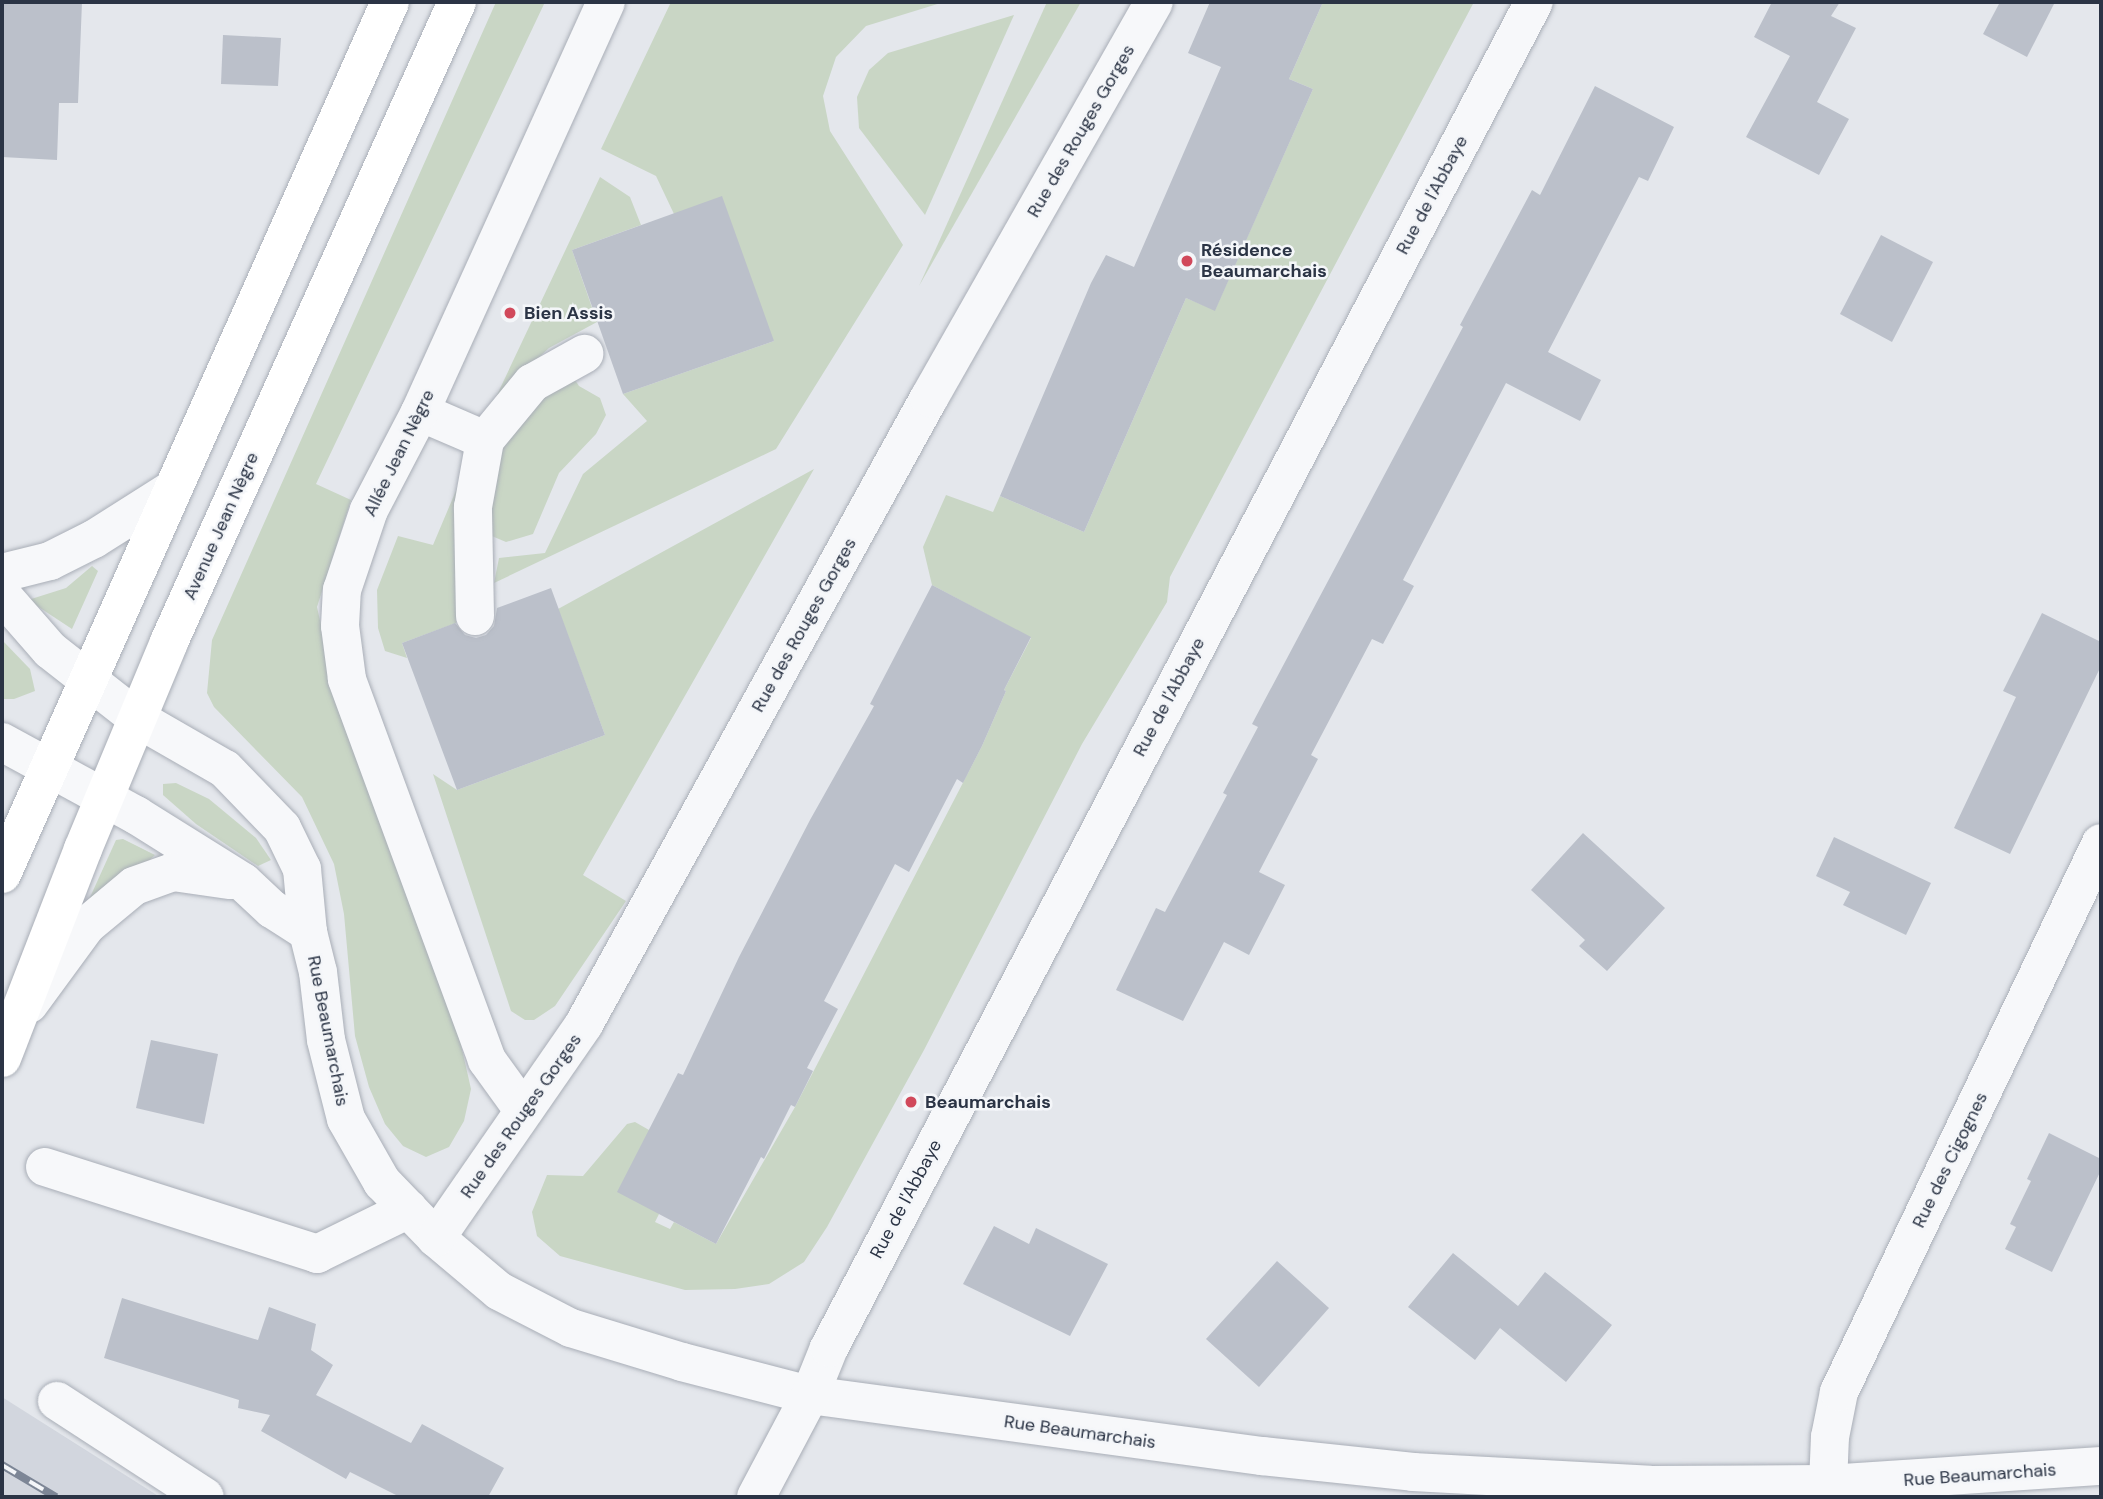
<!DOCTYPE html>
<html>
<head>
<meta charset="utf-8">
<style>
	body { margin:0 }
	#map { position:relative; width:2103px; height:1499px; overflow:hidden; background:#e4e7ec; font-family:"DM Sans",sans-serif }
	div>[style] { position:absolute }
	.built>* { inset:0; background:#d2d6de }
	.green>* { inset:0; background:#c9d6c5 }
	.building>* { inset:0; background:#bbc0ca }
	.roads { filter:drop-shadow(0 0 2px #a9aeb7) drop-shadow(0 0 2px #a9aeb7) }
	.minor>* { height:38px; margin:-19px; padding:0 19px; transform-origin:19px; border-radius:19px; background:#f7f8fa }
	.major>* { height:38px; margin:-19px; padding:0 19px; transform-origin:19px; border-radius:19px; background:#fff }
	.rail>* { height:8px; margin-top:-4px; transform-origin:0; background:repeating-linear-gradient(90deg,#f4f6f9 0 16px,#7d8696 0 32px); box-sizing:border-box; border-block:2px solid #7d8696 }
	.dots>* { width:19px; height:19px; translate:-50% -50%; box-sizing:border-box; border:4px solid #f4f6f9; border-radius:50% }
	span { translate:-50% -50%; white-space:nowrap; text-align:center; line-height:1.15; -webkit-text-stroke:5px #f4f6f9; paint-order:stroke }
	.street-label { font-size:18px; color:#2b3445 }
	.poi-label { font-size:18px; color:#2b3445; font-weight:700 }
	.left { translate:0 -50%; text-align:left }
	.frame { position:absolute; inset:0; border:4px solid #2b3445; pointer-events:none }
</style>
</head>
<body>
<div id="map">
	<div class="built">
		<i style="clip-path:polygon(2px 1397px,160px 1497px,2px 1497px)"></i>
	</div>
	<div class="green">
		<i style="clip-path:polygon(496px 2px,545px 2px,316px 484px,351px 500px,317px 607px,343px 721px,459px 1036px,471px 1089px,464px 1121px,449px 1147px,426px 1157px,403px 1146px,385px 1124px,369px 1087px,355px 1036px,344px 914px,334px 864px,302px 797px,214px 707px,207px 693px,212px 640px)"></i>
		<i style="clip-path:polygon(671px 2px,944px 2px,866px 26px,836px 57px,823px 96px,830px 131px,903px 245px,776px 449px,494px 583px,499px 558px,545px 553px,583px 474px,647px 421px,623px 394px,774px 341px,674px 214px,656px 176px,601px 149px)"></i>
		<i style="clip-path:polygon(1047px 2px,1081px 2px,919px 286px)"></i>
		<i style="clip-path:polygon(1323px 2px,1474px 2px,1170px 577px,1167px 602px,1082px 744px,924px 1050px,827px 1227px,804px 1262px,769px 1284px,735px 1289px,685px 1290px,560px 1256px,537px 1236px,532px 1212px,547px 1175px,583px 1176px,627px 1124px,635px 1122px,649px 1130px,659px 1214px,655px 1222px,670px 1229px,674px 1222px,716px 1244px,795px 1107px,982px 746px,1006px 691px,1004px 690px,1031px 638px,932px 585px,923px 547px,946px 495px,993px 512px,1000px 496px,1084px 532px,1186px 298px,1215px 310px,1313px 89px,1289px 79px)"></i>
		<i style="clip-path:polygon(1014px 15px,925px 215px,859px 128px,857px 97px,869px 70px,888px 53px)"></i>
		<i style="clip-path:polygon(600px 177px,630px 197px,641px 225px,572px 250px,597px 322px,549px 348px,496px 397px)"></i>
		<i style="clip-path:polygon(573px 377px,579px 386px,600px 398px,606px 415px,596px 434px,559px 473px,533px 534px,506px 542px,487px 534px,489px 478px,508px 436px,536px 400px)"></i>
		<i style="clip-path:polygon(814px 469px,583px 875px,626px 901px,555px 1006px,534px 1020px,525px 1020px,511px 1011px,433px 774px,457px 790px,605px 735px,558px 609px)"></i>
		<i style="clip-path:polygon(463px 474px,456px 623px,402px 643px,407px 658px,385px 651px,378px 628px,377px 590px,398px 536px,433px 545px)"></i>
		<i style="clip-path:polygon(92px 566px,98px 571px,72px 629px,28px 600px,66px 588px)"></i>
		<i style="clip-path:polygon(2px 640px,30px 669px,35px 691px,14px 699px,2px 699px)"></i>
		<i style="clip-path:polygon(176px 783px,209px 799px,256px 838px,271px 860px,258px 866px,196px 824px,163px 795px,163px 784px)"></i>
		<i style="clip-path:polygon(123px 839px,155px 855px,77px 926px,116px 840px)"></i>
	</div>
	<div class="building">
		<i style="clip-path:polygon(2px 2px,82px 2px,78px 103px,59px 103px,57px 160px,2px 157px)"></i>
		<i style="clip-path:polygon(1210px 2px,1323px 2px,1289px 79px,1313px 89px,1215px 311px,1186px 298px,1084px 532px,1000px 496px,1091px 283px,1106px 255px,1134px 267px,1221px 67px,1188px 53px)"></i>
		<i style="clip-path:polygon(1772px 2px,1840px 2px,1831px 16px,1856px 28px,1817px 102px,1849px 119px,1819px 175px,1746px 137px,1790px 56px,1754px 37px)"></i>
		<i style="clip-path:polygon(2000px 2px,2055px 2px,2027px 57px,1983px 34px)"></i>
		<i style="clip-path:polygon(223px 35px,281px 38px,278px 86px,221px 84px)"></i>
		<i style="clip-path:polygon(1595px 86px,1674px 127px,1648px 181px,1639px 177px,1548px 352px,1601px 380px,1580px 421px,1506px 383px,1403px 580px,1414px 586px,1383px 644px,1372px 639px,1311px 755px,1318px 759px,1259px 872px,1285px 885px,1249px 955px,1224px 942px,1183px 1021px,1116px 990px,1156px 908px,1165px 912px,1227px 795px,1223px 793px,1258px 727px,1252px 724px,1463px 327px,1460px 325px,1532px 190px,1540px 195px)"></i>
		<i style="clip-path:polygon(722px 196px,774px 341px,623px 394px,572px 250px)"></i>
		<i style="clip-path:polygon(1881px 235px,1933px 262px,1892px 342px,1840px 314px)"></i>
		<i style="clip-path:polygon(932px 585px,1031px 637px,1004px 690px,1006px 691px,982px 746px,963px 783px,957px 779px,909px 872px,895px 864px,824px 1001px,838px 1009px,807px 1068px,813px 1071px,795px 1107px,791px 1105px,764px 1159px,761px 1157px,716px 1244px,617px 1192px,678px 1073px,683px 1075px,739px 957px,810px 820px,874px 706px,870px 704px)"></i>
		<i style="clip-path:polygon(551px 588px,605px 735px,457px 790px,402px 643px,455px 623px,465px 635px,476px 638px,486px 635px,494px 626px,497px 608px)"></i>
		<i style="clip-path:polygon(2042px 613px,2101px 642px,2101px 666px,2010px 854px,1954px 828px,2016px 697px,2003px 691px)"></i>
		<i style="clip-path:polygon(1583px 833px,1665px 908px,1607px 971px,1579px 946px,1585px 940px,1531px 890px)"></i>
		<i style="clip-path:polygon(1834px 837px,1931px 883px,1906px 935px,1843px 905px,1850px 892px,1816px 876px)"></i>
		<i style="clip-path:polygon(151px 1040px,218px 1054px,204px 1124px,136px 1108px)"></i>
		<i style="clip-path:polygon(2049px 1133px,2101px 1159px,2101px 1170px,2052px 1272px,2005px 1249px,2016px 1227px,2010px 1224px,2031px 1181px,2027px 1179px)"></i>
		<i style="clip-path:polygon(994px 1226px,1029px 1244px,1036px 1228px,1108px 1264px,1070px 1336px,963px 1284px)"></i>
		<i style="clip-path:polygon(1453px 1253px,1518px 1306px,1545px 1272px,1612px 1325px,1566px 1382px,1500px 1328px,1475px 1360px,1408px 1307px)"></i>
		<i style="clip-path:polygon(1277px 1261px,1329px 1308px,1259px 1387px,1206px 1339px)"></i>
		<i style="clip-path:polygon(122px 1298px,258px 1340px,269px 1307px,316px 1324px,311px 1350px,333px 1365px,316px 1395px,411px 1443px,422px 1424px,504px 1468px,488px 1497px,400px 1497px,350px 1472px,346px 1479px,261px 1431px,270px 1415px,238px 1408px,239px 1400px,104px 1358px)"></i>
	</div>
	<div class="roads">
		<div class="minor">
			<i style="left:420px;top:412px;width:71px;rotate:23.3deg"></i>
			<i style="left:485px;top:440px;width:74px;rotate:-50.5deg"></i>
			<i style="left:532px;top:383px;width:60px;rotate:-29.1deg"></i>
			<i style="left:2px;top:573px;width:49px;rotate:-14deg"></i>
			<i style="left:50px;top:561px;width:49px;rotate:-26.6deg"></i>
			<i style="left:94px;top:539px;width:90px;rotate:-32.3deg"></i>
			<i style="left:2px;top:595px;width:73px;rotate:48.9deg"></i>
			<i style="left:50px;top:650px;width:112px;rotate:38.1deg"></i>
			<i style="left:138px;top:719px;width:100px;rotate:29.9deg"></i>
			<i style="left:225px;top:769px;width:82px;rotate:46deg"></i>
			<i style="left:282px;top:828px;width:46px;rotate:64deg"></i>
			<i style="left:302px;top:869px;width:63px;rotate:84.6deg"></i>
			<i style="left:308px;top:932px;width:41px;rotate:76deg"></i>
			<i style="left:318px;top:972px;width:68px;rotate:83.3deg"></i>
			<i style="left:326px;top:1040px;width:81px;rotate:75.8deg"></i>
			<i style="left:346px;top:1119px;width:73px;rotate:60.3deg"></i>
			<i style="left:382px;top:1182px;width:78px;rotate:46deg"></i>
			<i style="left:436px;top:1238px;width:82px;rotate:40.1deg"></i>
			<i style="left:499px;top:1291px;width:81px;rotate:27.2deg"></i>
			<i style="left:571px;top:1328px;width:116px;rotate:17deg"></i>
			<i style="left:682px;top:1362px;width:132px;rotate:14.5deg"></i>
			<i style="left:810px;top:1395px;width:456px;rotate:7.7deg"></i>
			<i style="left:1262px;top:1456px;width:152px;rotate:6deg"></i>
			<i style="left:1413px;top:1472px;width:237px;rotate:3.1deg"></i>
			<i style="left:1650px;top:1485px;width:178px;rotate:-0.3deg"></i>
			<i style="left:1828px;top:1484px;width:274px;rotate:-3.8deg"></i>
			<i style="left:475px;top:616px;width:109px;rotate:-91.1deg"></i>
			<i style="left:473px;top:507px;width:68px;rotate:-79.8deg"></i>
			<i style="left:2px;top:742px;width:153px;rotate:28.6deg"></i>
			<i style="left:136px;top:815px;width:126px;rotate:32.1deg"></i>
			<i style="left:243px;top:882px;width:40px;rotate:43deg"></i>
			<i style="left:272px;top:909px;width:43px;rotate:32.6deg"></i>
			<i style="left:29px;top:1004px;width:97px;rotate:-53.8deg"></i>
			<i style="left:86px;top:926px;width:62px;rotate:-39.8deg"></i>
			<i style="left:134px;top:886px;width:41px;rotate:-19.7deg"></i>
			<i style="left:173px;top:872px;width:58px;rotate:8deg"></i>
			<i style="left:523px;top:1110px;width:62px;rotate:-125.8deg"></i>
			<i style="left:487px;top:1060px;width:406px;rotate:-110.2deg"></i>
			<i style="left:347px;top:679px;width:53px;rotate:-97.5deg"></i>
			<i style="left:340px;top:626px;width:36px;rotate:-87deg"></i>
			<i style="left:342px;top:590px;width:84px;rotate:-71.4deg"></i>
			<i style="left:369px;top:510px;width:110px;rotate:-62.5deg"></i>
			<i style="left:420px;top:412px;width:450px;rotate:-65.6deg"></i>
			<i style="left:45px;top:1167px;width:286px;rotate:17.7deg"></i>
			<i style="left:317px;top:1254px;width:102px;rotate:-26.1deg"></i>
			<i style="left:436px;top:1238px;width:260px;rotate:-55.3deg"></i>
			<i style="left:584px;top:1024px;width:715px;rotate:-61.14deg"></i>
			<i style="left:929px;top:398px;width:455px;rotate:-60.4deg"></i>
			<i style="left:57px;top:1401px;width:176px;rotate:33deg"></i>
			<i style="left:1828px;top:1484px;width:47px;rotate:-87.6deg"></i>
			<i style="left:1830px;top:1437px;width:46px;rotate:-78.7deg"></i>
			<i style="left:1839px;top:1392px;width:608px;rotate:-64.49deg"></i>
			<i style="left:756px;top:1497px;width:115px;rotate:-62.1deg"></i>
			<i style="left:810px;top:1395px;width:51px;rotate:-68deg"></i>
			<i style="left:829px;top:1348px;width:1519px;rotate:-62.36deg"></i>
		</div>
		<div class="major">
			<i style="left:2px;top:874px;width:954px;rotate:-66.01deg"></i>
			<i style="left:2px;top:1058px;width:224px;rotate:-68.8deg"></i>
			<i style="left:83px;top:849px;width:224px;rotate:-67.4deg"></i>
			<i style="left:169px;top:642px;width:702px;rotate:-65.77deg"></i>
		</div>
	</div>
	<div class="rail">
		<i style="left:2px;top:1465px;width:63px;rotate:30.7deg"></i>
	</div>
	<div class="dots">
		<i style="left:1187px;top:261px;background:#d1495b"></i>
		<i style="left:510px;top:313px;background:#d1495b"></i>
		<i style="left:911px;top:1102px;background:#d1495b"></i>
	</div>
	<div class="street-label">
		<span style="left:1081px;top:131px;rotate:-60deg">Rue des Rouges Gorges</span>
		<span style="left:1432px;top:195px;rotate:-62deg">Rue de l'Abbaye</span>
		<span style="left:399px;top:453px;rotate:-64deg">Allée Jean Nègre</span>
		<span style="left:221px;top:526px;rotate:-66deg">Avenue Jean Nègre</span>
		<span style="left:804px;top:625px;rotate:-61deg">Rue des Rouges Gorges</span>
		<span style="left:1169px;top:697px;rotate:-62deg">Rue de l'Abbaye</span>
		<span style="left:328px;top:1031px;rotate:79deg">Rue Beaumarchais</span>
		<span style="left:521px;top:1116px;rotate:-55deg">Rue des Rouges Gorges</span>
		<span style="left:1950px;top:1160px;rotate:-64deg">Rue des Cigognes</span>
		<span style="left:906px;top:1199px;rotate:-62deg">Rue de l'Abbaye</span>
		<span style="left:1080px;top:1432px;rotate:8deg">Rue Beaumarchais</span>
		<span style="left:1980px;top:1475px;rotate:-4deg">Rue Beaumarchais</span>
	</div>
	<div class="poi-label">
		<span class="left" style="left:1201px;top:261px">Résidence<br>Beaumarchais</span>
		<span class="left" style="left:524px;top:313px">Bien Assis</span>
		<span class="left" style="left:925px;top:1102px">Beaumarchais</span>
	</div>
	<div class="frame"></div>
</div>
</body>
</html>
